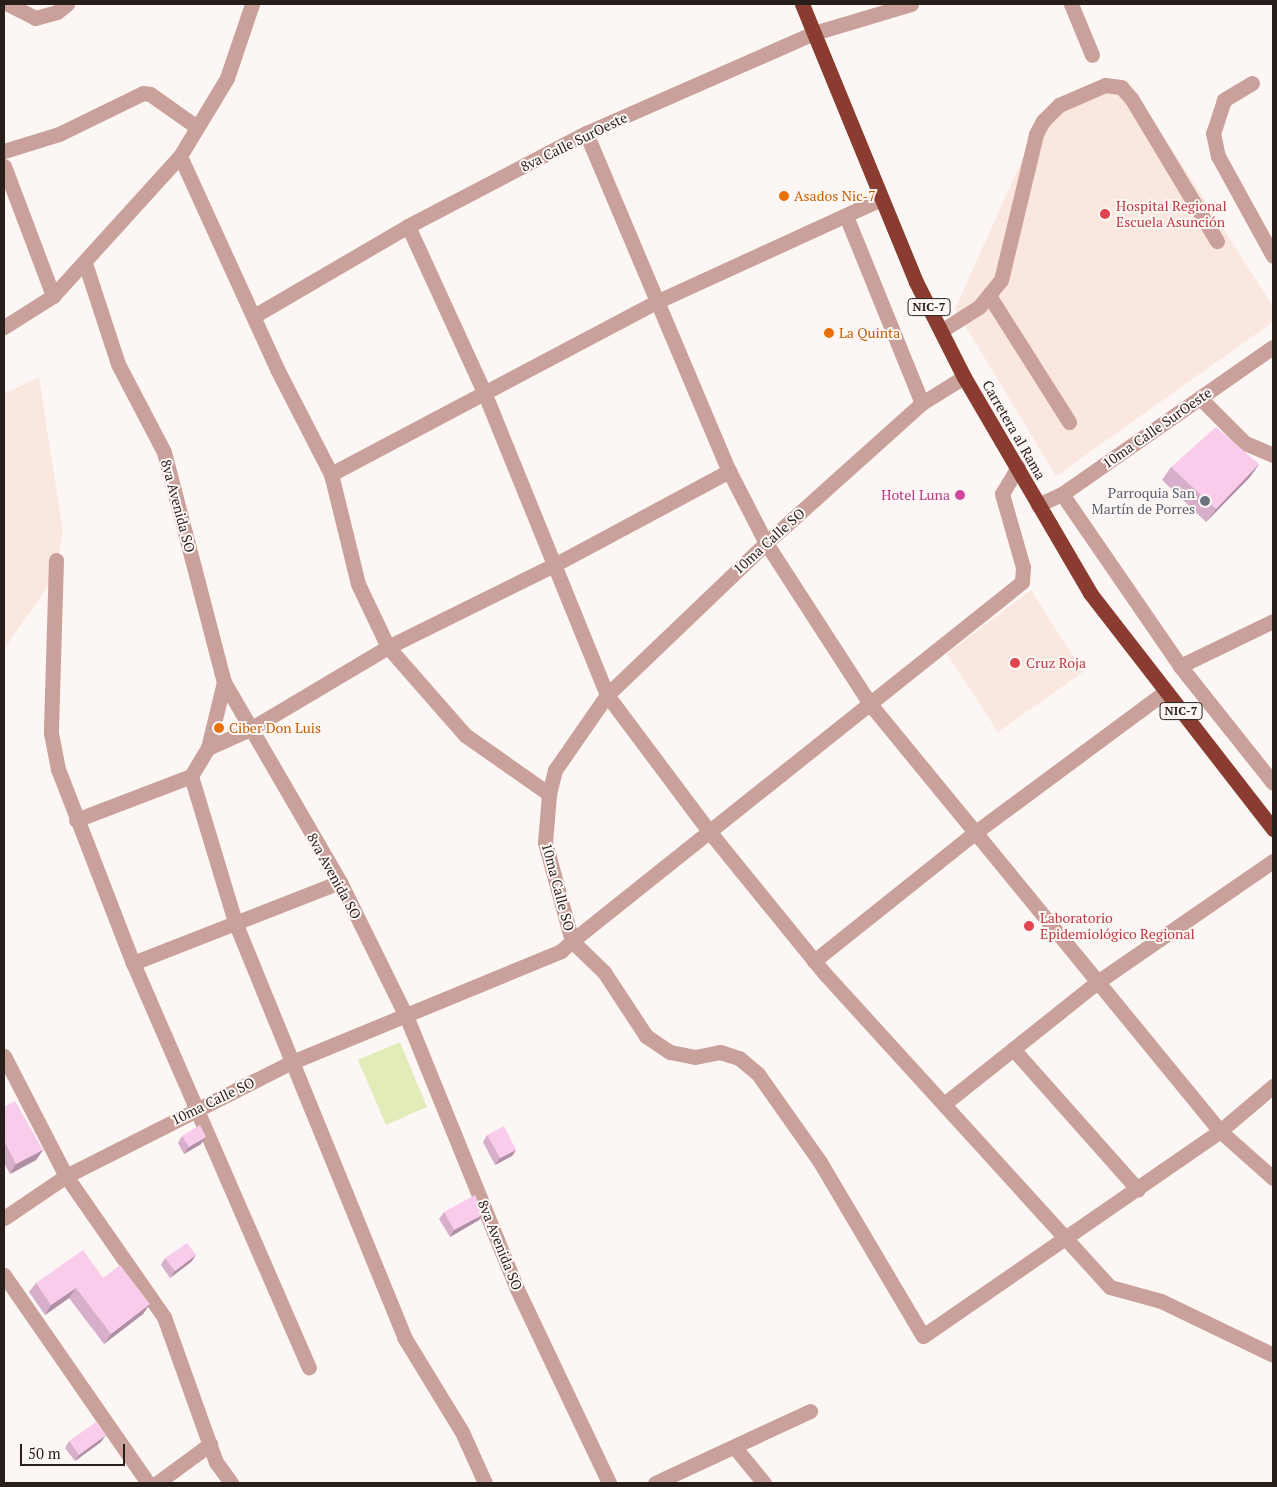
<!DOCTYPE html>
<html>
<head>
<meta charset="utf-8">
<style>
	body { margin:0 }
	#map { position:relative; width:1277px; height:1487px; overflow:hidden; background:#fcf7f5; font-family:"PT Serif",serif }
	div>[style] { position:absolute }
	.built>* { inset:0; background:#fae7df }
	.green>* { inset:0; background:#e1ecb8 }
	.minor>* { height:15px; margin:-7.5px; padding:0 7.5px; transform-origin:7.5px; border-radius:7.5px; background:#c9a19a }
	.highway>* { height:15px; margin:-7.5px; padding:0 7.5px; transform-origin:7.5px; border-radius:7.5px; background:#893c2f }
	.wall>* { inset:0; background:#d7afca }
	.shaded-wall>* { inset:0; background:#af8fa4 }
	.building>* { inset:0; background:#facceb }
	.dots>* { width:14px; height:14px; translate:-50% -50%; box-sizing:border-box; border:2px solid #fcf7f5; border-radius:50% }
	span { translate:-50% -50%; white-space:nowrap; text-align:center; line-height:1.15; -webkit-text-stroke:4px #fcf7f5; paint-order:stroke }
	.shield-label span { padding:1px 4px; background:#fcf7f5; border:1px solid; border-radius:4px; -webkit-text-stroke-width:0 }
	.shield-label { font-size:12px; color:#281f1b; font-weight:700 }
	.street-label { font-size:14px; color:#281f1b }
	.food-label { font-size:14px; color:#c56008 }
	.left { translate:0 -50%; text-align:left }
	.health-label { font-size:14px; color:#be3a42 }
	.worship-label { font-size:14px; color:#5b616d }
	.right { translate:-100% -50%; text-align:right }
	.hotel-label { font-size:14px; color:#b23c85 }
	.frame { position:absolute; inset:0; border:5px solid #281f1b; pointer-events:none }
	.scale { position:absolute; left:20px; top:1444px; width:105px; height:22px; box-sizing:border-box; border:2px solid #281f1b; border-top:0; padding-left:6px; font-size:15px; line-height:18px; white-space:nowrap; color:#281f1b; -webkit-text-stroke:4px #fcf7f5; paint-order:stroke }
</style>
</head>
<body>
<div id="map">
	<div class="built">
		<i style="clip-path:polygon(1127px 80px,1273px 306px,1273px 322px,1056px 476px,955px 309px,1039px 122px)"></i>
		<i style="clip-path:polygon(39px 377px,63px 532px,55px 576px,4px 649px,4px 394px)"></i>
		<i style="clip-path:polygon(1031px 590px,1083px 672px,998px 732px,947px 654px)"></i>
	</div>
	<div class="green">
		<i style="clip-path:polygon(400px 1042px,427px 1107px,386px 1125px,358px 1060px)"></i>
	</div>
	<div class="minor">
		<i style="left:8px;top:4px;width:30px;rotate:27deg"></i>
		<i style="left:35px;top:18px;width:23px;rotate:-15deg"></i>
		<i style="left:57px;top:12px;width:13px;rotate:-39deg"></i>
		<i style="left:1071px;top:4px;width:55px;rotate:67.6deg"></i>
		<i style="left:1252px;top:83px;width:33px;rotate:149deg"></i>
		<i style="left:1224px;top:100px;width:35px;rotate:108deg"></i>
		<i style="left:1213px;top:133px;width:24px;rotate:78deg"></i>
		<i style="left:1218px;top:156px;width:114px;rotate:61.2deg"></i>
		<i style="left:586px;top:133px;width:367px;rotate:67.1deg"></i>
		<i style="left:729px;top:471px;width:81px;rotate:62.8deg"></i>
		<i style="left:766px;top:543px;width:192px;rotate:57.1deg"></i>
		<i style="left:870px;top:704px;width:552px;rotate:50.66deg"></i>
		<i style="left:1220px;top:1131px;width:70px;rotate:-40.3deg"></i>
		<i style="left:4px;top:151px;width:58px;rotate:-17.2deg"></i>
		<i style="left:59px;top:134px;width:93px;rotate:-26deg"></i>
		<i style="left:143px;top:93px;width:7px;rotate:8deg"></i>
		<i style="left:150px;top:94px;width:57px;rotate:35.1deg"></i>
		<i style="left:180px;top:156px;width:234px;rotate:65.5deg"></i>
		<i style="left:277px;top:369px;width:118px;rotate:62.8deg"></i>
		<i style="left:331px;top:474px;width:113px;rotate:76.2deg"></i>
		<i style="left:358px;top:584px;width:70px;rotate:64.5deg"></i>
		<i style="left:388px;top:647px;width:117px;rotate:48.8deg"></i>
		<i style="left:465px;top:735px;width:103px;rotate:35.1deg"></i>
		<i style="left:4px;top:166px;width:139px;rotate:69.3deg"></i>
		<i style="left:846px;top:216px;width:202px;rotate:67.9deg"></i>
		<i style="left:408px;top:226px;width:183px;rotate:65.4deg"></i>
		<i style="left:484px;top:392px;width:327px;rotate:67.9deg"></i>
		<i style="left:607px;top:695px;width:169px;rotate:53.2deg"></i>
		<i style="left:708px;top:830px;width:187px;rotate:50.9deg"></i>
		<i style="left:826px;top:975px;width:422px;rotate:47.7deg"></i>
		<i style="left:1110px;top:1287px;width:53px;rotate:15.4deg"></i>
		<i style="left:1161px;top:1301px;width:124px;rotate:25.7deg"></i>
		<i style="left:85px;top:263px;width:106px;rotate:71.9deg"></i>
		<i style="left:118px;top:364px;width:99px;rotate:62.4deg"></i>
		<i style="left:164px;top:452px;width:238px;rotate:75.4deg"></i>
		<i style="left:224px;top:682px;width:231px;rotate:59.9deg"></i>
		<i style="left:340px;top:882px;width:152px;rotate:63.8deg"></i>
		<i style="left:407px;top:1018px;width:292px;rotate:67.9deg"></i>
		<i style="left:517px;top:1289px;width:215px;rotate:64.6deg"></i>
		<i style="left:990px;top:297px;width:148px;rotate:57.7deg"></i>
		<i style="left:254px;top:316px;width:178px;rotate:-30.3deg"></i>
		<i style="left:408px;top:226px;width:201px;rotate:-27.6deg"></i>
		<i style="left:586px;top:133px;width:249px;rotate:-23.7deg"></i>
		<i style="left:814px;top:33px;width:101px;rotate:-16.6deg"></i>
		<i style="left:4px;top:327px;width:58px;rotate:-32.3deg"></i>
		<i style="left:53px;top:296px;width:189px;rotate:-47.8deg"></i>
		<i style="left:180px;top:156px;width:91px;rotate:-58.9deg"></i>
		<i style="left:227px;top:78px;width:78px;rotate:-71.3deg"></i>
		<i style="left:941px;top:331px;width:45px;rotate:-32.3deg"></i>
		<i style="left:979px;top:307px;width:35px;rotate:-51deg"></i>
		<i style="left:1001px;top:280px;width:150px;rotate:-76.5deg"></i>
		<i style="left:1036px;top:134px;width:15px;rotate:-62deg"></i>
		<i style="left:1043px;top:121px;width:23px;rotate:-45deg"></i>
		<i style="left:1059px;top:105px;width:50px;rotate:-23.5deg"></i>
		<i style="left:1105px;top:85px;width:16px;rotate:7deg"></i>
		<i style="left:1121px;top:87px;width:15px;rotate:48deg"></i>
		<i style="left:1131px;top:98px;width:167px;rotate:59deg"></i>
		<i style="left:1200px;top:398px;width:64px;rotate:45deg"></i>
		<i style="left:1245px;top:443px;width:30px;rotate:23deg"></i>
		<i style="left:1018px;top:467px;width:31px;rotate:121deg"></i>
		<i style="left:1002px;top:494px;width:76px;rotate:74deg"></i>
		<i style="left:1023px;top:567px;width:15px;rotate:94deg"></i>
		<i style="left:1022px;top:582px;width:576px;rotate:141.42deg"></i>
		<i style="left:572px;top:941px;width:45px;rotate:44.1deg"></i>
		<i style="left:604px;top:972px;width:77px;rotate:56.7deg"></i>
		<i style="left:646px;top:1036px;width:29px;rotate:34deg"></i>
		<i style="left:670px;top:1052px;width:25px;rotate:11deg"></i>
		<i style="left:695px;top:1057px;width:25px;rotate:-11deg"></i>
		<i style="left:720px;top:1052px;width:20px;rotate:18deg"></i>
		<i style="left:739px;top:1058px;width:25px;rotate:40deg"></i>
		<i style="left:758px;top:1074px;width:108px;rotate:54.8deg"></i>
		<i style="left:820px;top:1162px;width:202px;rotate:59.4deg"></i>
		<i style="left:923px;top:1336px;width:361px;rotate:-34.6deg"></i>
		<i style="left:1220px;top:1131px;width:71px;rotate:41.6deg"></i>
		<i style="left:331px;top:474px;width:368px;rotate:-27.9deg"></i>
		<i style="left:656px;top:302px;width:247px;rotate:-24.6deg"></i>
		<i style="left:1062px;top:494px;width:209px;rotate:55.5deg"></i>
		<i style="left:1180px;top:666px;width:149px;rotate:51.5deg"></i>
		<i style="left:1038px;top:505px;width:26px;rotate:-25deg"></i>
		<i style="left:1062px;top:494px;width:257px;rotate:-34.9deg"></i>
		<i style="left:56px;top:560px;width:173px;rotate:91.7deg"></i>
		<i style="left:51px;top:733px;width:37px;rotate:79deg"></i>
		<i style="left:58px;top:769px;width:208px;rotate:68.9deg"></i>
		<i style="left:133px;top:963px;width:441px;rotate:66.5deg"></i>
		<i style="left:1180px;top:666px;width:103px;rotate:-25.8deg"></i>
		<i style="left:208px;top:748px;width:46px;rotate:-24.3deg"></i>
		<i style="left:250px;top:729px;width:161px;rotate:-30.7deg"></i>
		<i style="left:388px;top:647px;width:185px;rotate:-26.3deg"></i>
		<i style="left:554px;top:565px;width:199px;rotate:-28.2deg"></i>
		<i style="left:191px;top:776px;width:152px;rotate:73.2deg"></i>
		<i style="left:235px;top:922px;width:448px;rotate:67.8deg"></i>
		<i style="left:404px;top:1337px;width:111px;rotate:58.6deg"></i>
		<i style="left:462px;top:1432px;width:56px;rotate:65.7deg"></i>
		<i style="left:76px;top:820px;width:123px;rotate:-20.9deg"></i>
		<i style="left:191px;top:776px;width:33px;rotate:-59deg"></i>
		<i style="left:208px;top:748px;width:68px;rotate:-76.4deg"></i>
		<i style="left:814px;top:961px;width:203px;rotate:-38.6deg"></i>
		<i style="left:973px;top:834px;width:240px;rotate:-36.5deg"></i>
		<i style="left:133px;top:963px;width:222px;rotate:-21.4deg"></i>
		<i style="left:1013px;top:1049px;width:188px;rotate:48.4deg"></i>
		<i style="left:4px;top:1056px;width:135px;rotate:62.7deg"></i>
		<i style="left:66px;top:1176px;width:172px;rotate:55.2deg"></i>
		<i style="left:164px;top:1317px;width:154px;rotate:70.3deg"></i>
		<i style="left:216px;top:1462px;width:26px;rotate:54deg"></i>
		<i style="left:944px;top:1104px;width:194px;rotate:-38.5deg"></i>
		<i style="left:1096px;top:983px;width:215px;rotate:-34.6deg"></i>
		<i style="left:4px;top:1218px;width:75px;rotate:-34.1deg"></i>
		<i style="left:66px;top:1176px;width:253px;rotate:-26.8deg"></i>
		<i style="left:292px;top:1062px;width:291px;rotate:-22.4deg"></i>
		<i style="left:561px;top:951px;width:15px;rotate:-42deg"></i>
		<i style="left:572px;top:941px;width:103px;rotate:-105.3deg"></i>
		<i style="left:545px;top:842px;width:48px;rotate:-85.2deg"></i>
		<i style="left:549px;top:794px;width:25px;rotate:-76deg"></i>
		<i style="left:555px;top:770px;width:91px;rotate:-55.3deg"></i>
		<i style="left:607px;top:695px;width:220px;rotate:-43.7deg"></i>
		<i style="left:766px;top:543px;width:210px;rotate:-41.9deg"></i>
		<i style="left:922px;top:403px;width:49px;rotate:-31.8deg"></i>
		<i style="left:4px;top:1275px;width:253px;rotate:55.3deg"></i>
		<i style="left:736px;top:1449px;width:44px;rotate:50.5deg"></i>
		<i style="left:157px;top:1483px;width:66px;rotate:-36.3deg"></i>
		<i style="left:655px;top:1483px;width:171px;rotate:-24.9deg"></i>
	</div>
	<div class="highway">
		<i style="left:802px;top:4px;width:300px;rotate:67.7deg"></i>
		<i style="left:916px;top:282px;width:106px;rotate:63.2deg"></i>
		<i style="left:964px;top:377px;width:250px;rotate:59.7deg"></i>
		<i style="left:1090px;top:593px;width:299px;rotate:52.2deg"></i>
	</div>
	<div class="wall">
		<i style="clip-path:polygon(1259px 464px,1250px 477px,1206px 522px,1162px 480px,1171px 467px)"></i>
		<i style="clip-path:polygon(4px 1107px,43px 1150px,36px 1160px,10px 1174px,4px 1163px)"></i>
		<i style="clip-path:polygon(487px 1135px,516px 1150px,512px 1156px,495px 1165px,483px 1142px)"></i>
		<i style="clip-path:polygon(182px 1136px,201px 1144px,184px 1154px,178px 1143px)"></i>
		<i style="clip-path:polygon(444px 1212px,479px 1220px,450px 1237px,439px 1219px)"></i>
		<i style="clip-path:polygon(196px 1255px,191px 1262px,170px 1278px,161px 1265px,165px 1258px)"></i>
		<i style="clip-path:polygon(103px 1278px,150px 1304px,143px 1314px,104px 1344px,69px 1298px,45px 1315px,29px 1292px,36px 1283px)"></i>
		<i style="clip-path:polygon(69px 1441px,101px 1442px,75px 1461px,65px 1448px)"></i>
	</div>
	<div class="shaded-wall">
		<i style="clip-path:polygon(1259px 464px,1250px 477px,1206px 522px,1216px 509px)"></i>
		<i style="clip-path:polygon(206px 1137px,201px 1144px,184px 1154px,189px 1147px)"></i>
		<i style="clip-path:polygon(43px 1150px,36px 1160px,10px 1174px,16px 1164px)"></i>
		<i style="clip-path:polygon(516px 1150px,512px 1156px,495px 1165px,500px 1158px)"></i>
		<i style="clip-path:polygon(484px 1214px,479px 1220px,450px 1237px,454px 1230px)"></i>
		<i style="clip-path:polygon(196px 1255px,191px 1262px,170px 1278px,175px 1271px)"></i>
		<i style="clip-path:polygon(76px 1288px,69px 1298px,45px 1315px,51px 1305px)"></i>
		<i style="clip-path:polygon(150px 1304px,143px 1314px,104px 1344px,111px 1334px)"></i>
		<i style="clip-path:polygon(106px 1435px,101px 1442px,75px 1461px,79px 1455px)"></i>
	</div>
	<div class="building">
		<i style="clip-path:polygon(1216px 427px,1259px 464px,1216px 509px,1171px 467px)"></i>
		<i style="clip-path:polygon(15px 1101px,43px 1150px,16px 1164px,4px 1141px,4px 1107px)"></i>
		<i style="clip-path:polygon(200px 1125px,206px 1137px,189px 1147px,182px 1136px)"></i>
		<i style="clip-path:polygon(504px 1126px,516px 1150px,500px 1158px,487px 1135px)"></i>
		<i style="clip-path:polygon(475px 1195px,484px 1214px,454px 1230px,444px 1212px)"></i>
		<i style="clip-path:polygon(187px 1243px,196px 1255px,175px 1271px,165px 1258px)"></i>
		<i style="clip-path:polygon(83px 1250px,103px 1278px,120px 1265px,150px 1304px,111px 1334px,76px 1288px,51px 1305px,36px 1283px)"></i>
		<i style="clip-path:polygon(96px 1422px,106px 1435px,79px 1455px,69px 1441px)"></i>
	</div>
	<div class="dots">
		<i style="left:784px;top:196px;background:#e8710a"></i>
		<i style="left:1105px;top:214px;background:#e0444e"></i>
		<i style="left:829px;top:333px;background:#e8710a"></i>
		<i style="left:960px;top:495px;background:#d1479c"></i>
		<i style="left:1205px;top:501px;background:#6b7280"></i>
		<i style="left:1015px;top:663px;background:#e0444e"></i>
		<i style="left:219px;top:728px;background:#e8710a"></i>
		<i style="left:1029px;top:926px;background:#e0444e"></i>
	</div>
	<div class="shield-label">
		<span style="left:929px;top:307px">NIC-7</span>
		<span style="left:1181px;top:711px">NIC-7</span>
	</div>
	<div class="street-label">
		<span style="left:574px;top:142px;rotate:-26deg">8va Calle SurOeste</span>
		<span style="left:1157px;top:428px;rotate:-35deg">10ma Calle SurOeste</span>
		<span style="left:1014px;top:430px;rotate:60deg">Carretera al Rama</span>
		<span style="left:178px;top:506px;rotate:75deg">8va Avenida SO</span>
		<span style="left:769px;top:541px;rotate:-42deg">10ma Calle SO</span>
		<span style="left:334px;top:876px;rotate:61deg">8va Avenida SO</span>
		<span style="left:558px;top:887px;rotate:75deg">10ma Calle SO</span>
		<span style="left:213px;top:1101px;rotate:-26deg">10ma Calle SO</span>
		<span style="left:500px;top:1245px;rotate:68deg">8va Avenida SO</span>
	</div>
	<div class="food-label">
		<span class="left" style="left:794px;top:196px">Asados Nic-7</span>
		<span class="left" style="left:839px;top:333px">La Quinta</span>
		<span class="left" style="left:229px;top:728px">Ciber Don Luis</span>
	</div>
	<div class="health-label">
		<span class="left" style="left:1116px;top:214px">Hospital Regional<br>Escuela Asunción</span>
		<span class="left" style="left:1026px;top:663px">Cruz Roja</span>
		<span class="left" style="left:1040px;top:926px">Laboratorio<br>Epidemiológico Regional</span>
	</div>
	<div class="worship-label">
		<span class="right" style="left:1195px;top:501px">Parroquia San<br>Martín de Porres</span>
	</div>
	<div class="hotel-label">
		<span class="right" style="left:950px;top:495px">Hotel Luna</span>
	</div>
	<div class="frame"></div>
	<div class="scale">50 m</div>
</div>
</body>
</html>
